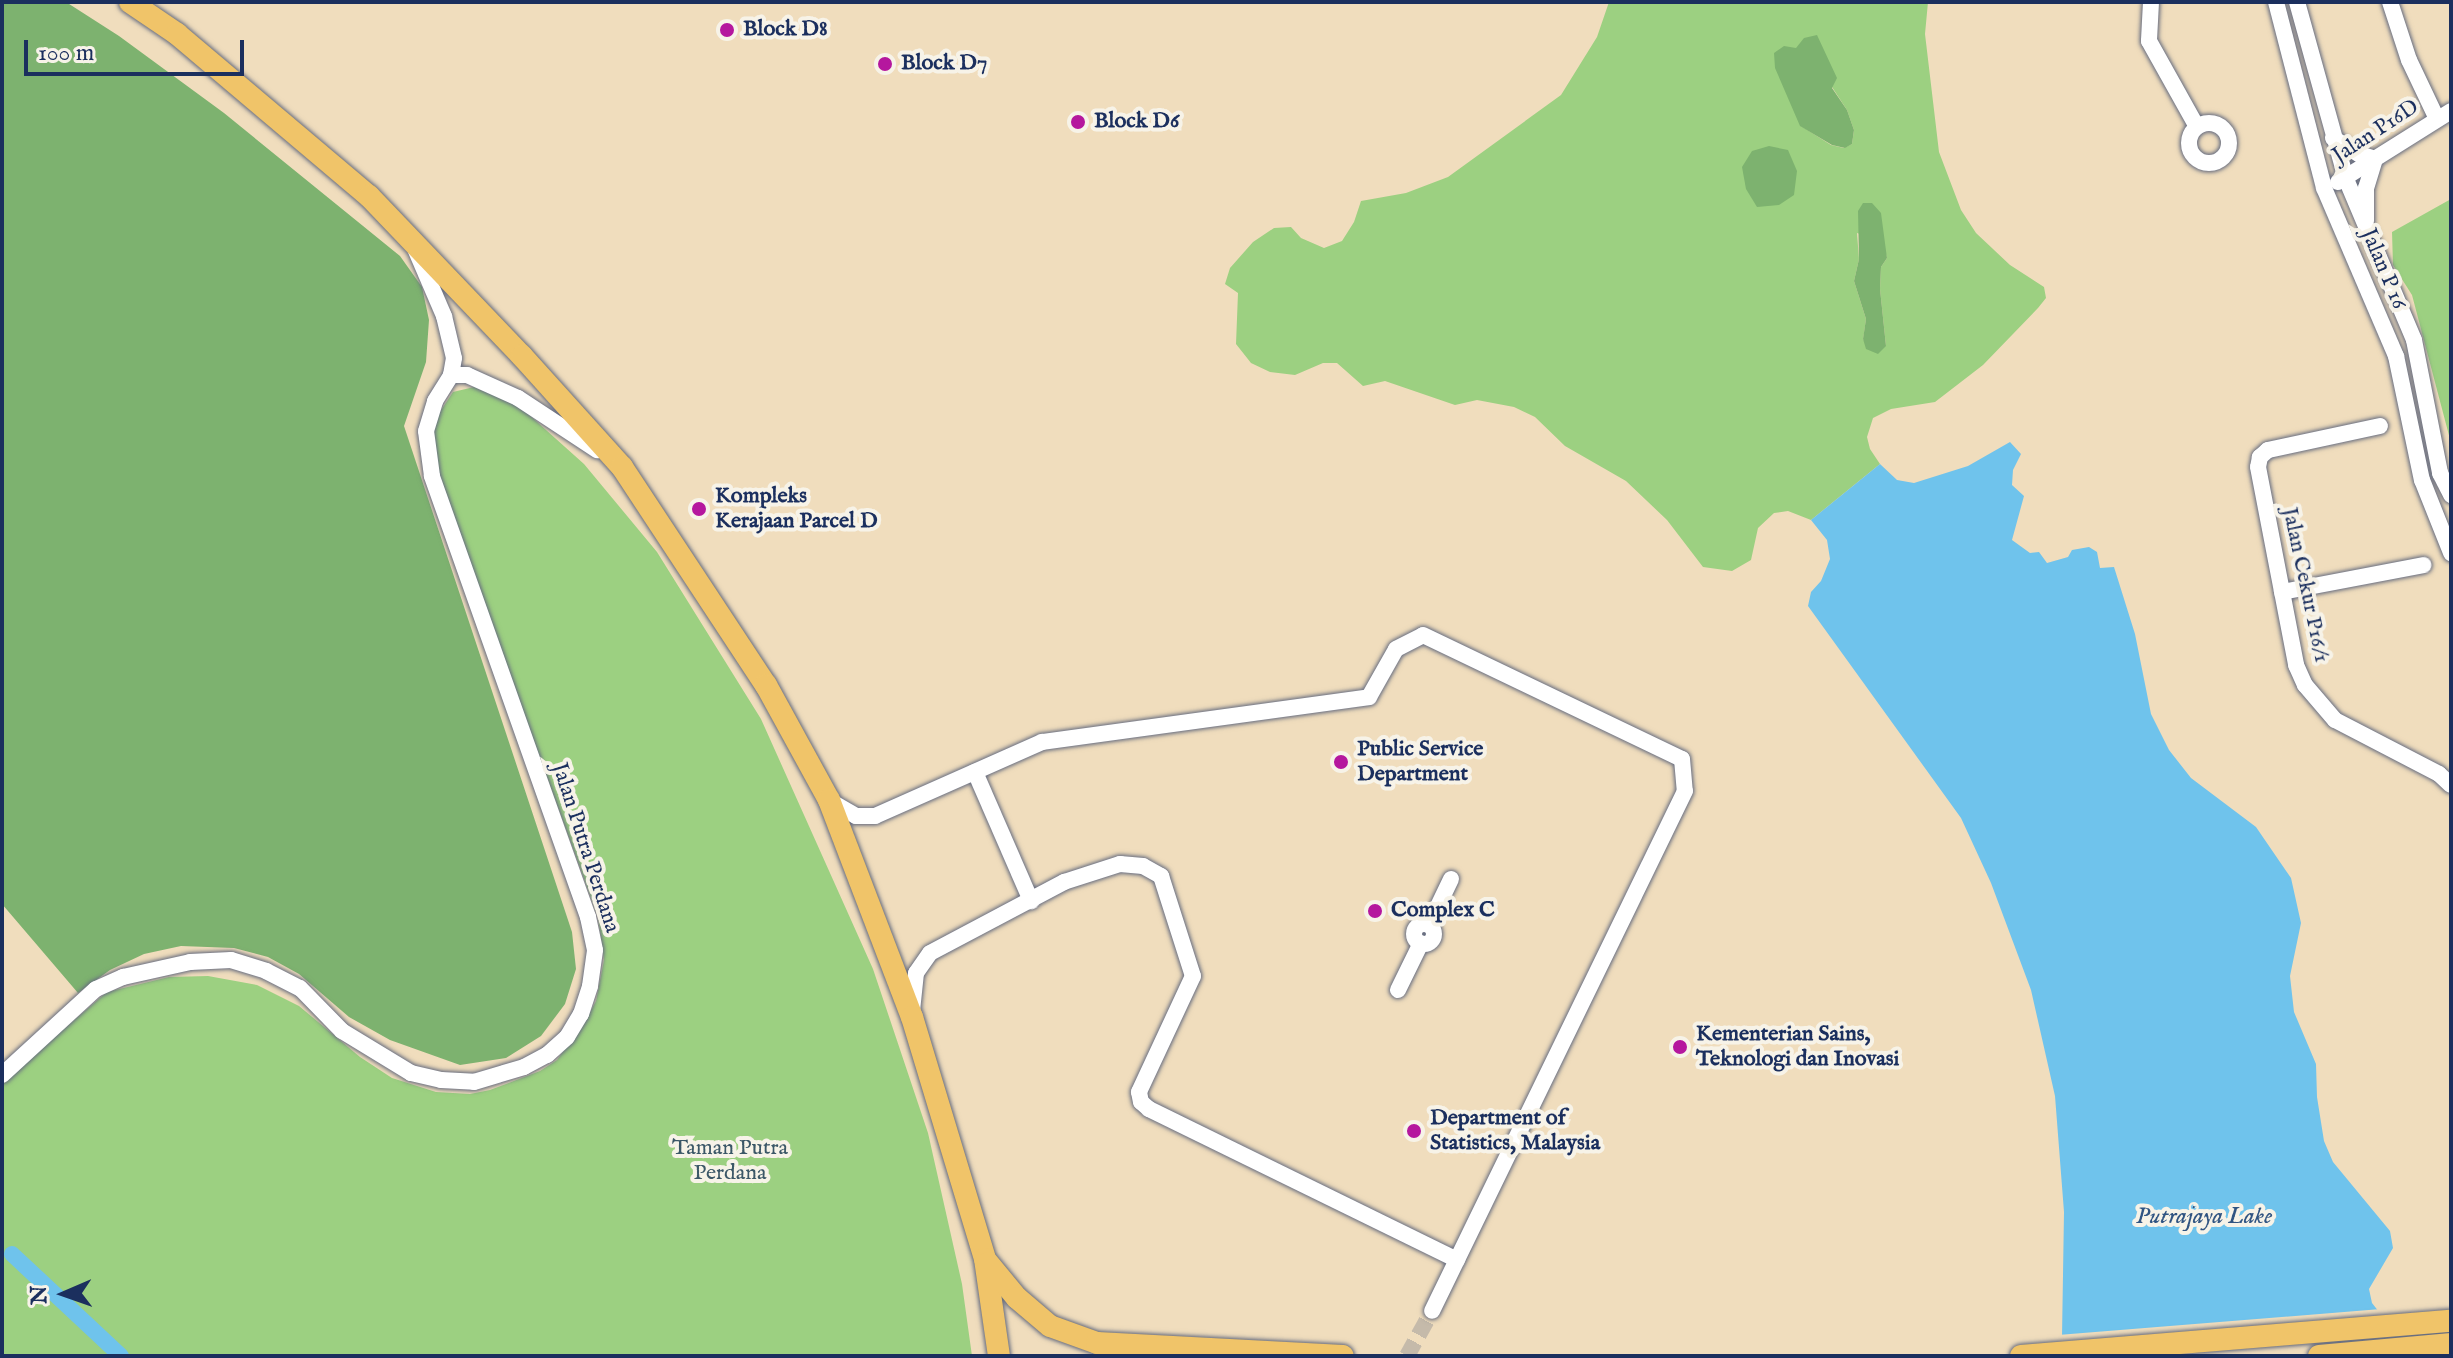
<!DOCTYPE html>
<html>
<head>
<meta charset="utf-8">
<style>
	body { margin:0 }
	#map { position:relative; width:2453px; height:1358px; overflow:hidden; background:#f0ddbd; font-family:"IM FELL English",serif }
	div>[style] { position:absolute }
	.green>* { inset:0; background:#9cd081 }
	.forest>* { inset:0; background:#7db26f }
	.water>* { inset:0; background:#6fc3ec }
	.pier>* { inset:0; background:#f0ddbd }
	.canal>* { height:16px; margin:-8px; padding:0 8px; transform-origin:8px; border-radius:8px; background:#6fc3ec }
	.minor-tunnel>* { height:16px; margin-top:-8px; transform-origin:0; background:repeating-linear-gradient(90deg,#c5baaa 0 16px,transparent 0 24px) }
	.roads { filter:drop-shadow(0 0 2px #666c7f) drop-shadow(0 0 2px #666c7f) }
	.minor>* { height:16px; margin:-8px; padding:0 8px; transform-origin:8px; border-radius:8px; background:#fff }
	.minor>.ring { margin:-8px; padding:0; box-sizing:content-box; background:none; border:16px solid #fff; border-radius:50% }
	.major>* { height:22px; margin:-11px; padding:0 11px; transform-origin:11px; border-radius:11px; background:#f0c469 }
	.dots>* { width:22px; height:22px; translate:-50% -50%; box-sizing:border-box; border:4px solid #f7f3e8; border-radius:50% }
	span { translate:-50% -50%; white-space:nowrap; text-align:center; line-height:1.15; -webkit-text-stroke:8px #f7f3e8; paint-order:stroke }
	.poi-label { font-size:22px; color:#1b2f5e; font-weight:700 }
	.left { translate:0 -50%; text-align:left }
	.street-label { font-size:22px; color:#1b2f5e }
	.park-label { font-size:22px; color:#3b5767 }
	.water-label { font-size:24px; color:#305482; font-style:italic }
	.frame { position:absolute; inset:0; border:4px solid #1b2f5e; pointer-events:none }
	.north { position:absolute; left:24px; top:1254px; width:80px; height:80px; -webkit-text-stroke:6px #f7f3e8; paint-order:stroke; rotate:268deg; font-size:22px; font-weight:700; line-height:32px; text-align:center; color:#1b2f5e }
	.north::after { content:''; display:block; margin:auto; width:28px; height:36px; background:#1b2f5e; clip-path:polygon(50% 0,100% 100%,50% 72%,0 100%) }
	.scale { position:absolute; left:24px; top:40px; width:220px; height:36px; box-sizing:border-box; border:4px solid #1b2f5e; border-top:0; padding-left:10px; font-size:24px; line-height:28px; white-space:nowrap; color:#1b2f5e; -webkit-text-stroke:6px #f7f3e8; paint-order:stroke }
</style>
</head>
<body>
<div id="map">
	<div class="green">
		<i style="clip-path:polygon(evenodd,1609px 2px,1928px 2px,1925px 34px,1939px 152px,1961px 210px,1976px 233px,2010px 265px,2044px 287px,2046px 298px,2038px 308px,1983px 365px,1935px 402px,1891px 409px,1873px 418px,1867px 437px,1870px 449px,1880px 464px,1811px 520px,1788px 511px,1774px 513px,1758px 528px,1751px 560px,1732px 571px,1703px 567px,1667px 520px,1626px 481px,1565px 446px,1535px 417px,1514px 407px,1477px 400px,1455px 405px,1385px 381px,1363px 386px,1337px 363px,1323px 363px,1295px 375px,1270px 372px,1251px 363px,1236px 344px,1238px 293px,1225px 284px,1230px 268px,1253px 242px,1274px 228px,1291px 227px,1301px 238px,1324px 248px,1342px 241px,1354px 222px,1361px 201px,1406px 193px,1448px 177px,1561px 95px,1597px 37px,1609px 2px,1832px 87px,1847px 110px,1854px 130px,1852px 144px,1844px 148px,1831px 145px,1801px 126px,1796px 111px,1832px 87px,1609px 2px,1857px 233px,1883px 242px,1887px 258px,1881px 267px,1880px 289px,1886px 346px,1863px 340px,1866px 319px,1854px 281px,1859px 259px,1857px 233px)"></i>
		<i style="clip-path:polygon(2451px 199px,2451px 443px,2412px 295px,2393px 265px,2392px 232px)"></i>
		<i style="clip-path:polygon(474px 387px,517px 404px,584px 464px,657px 552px,761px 719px,873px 969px,928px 1133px,962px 1284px,972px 1356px,2px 1356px,2px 1082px,107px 992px,169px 977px,208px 976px,257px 985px,299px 1006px,360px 1057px,392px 1078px,436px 1092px,470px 1094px,490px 1090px,540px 1071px,557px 1060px,586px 1020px,596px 1001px,604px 960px,598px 917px,436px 473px,432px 424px,453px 392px)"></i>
	</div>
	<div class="forest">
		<i style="clip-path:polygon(2px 2px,66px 2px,119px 36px,224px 113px,400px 256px,422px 287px,429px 320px,426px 362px,404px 426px,572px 932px,576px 969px,565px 1004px,541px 1036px,506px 1058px,460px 1065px,390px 1040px,349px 1017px,299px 974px,268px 957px,234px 948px,181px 946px,144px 954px,110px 970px,78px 993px,2px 904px)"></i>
		<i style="clip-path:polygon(1817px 35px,1837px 78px,1832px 88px,1847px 110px,1854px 130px,1852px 144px,1845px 148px,1832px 145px,1800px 126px,1775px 68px,1774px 53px,1784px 46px,1796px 48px,1804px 38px)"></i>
		<i style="clip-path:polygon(1769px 146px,1788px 150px,1797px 171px,1794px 195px,1779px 205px,1757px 207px,1746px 189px,1742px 167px,1752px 151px)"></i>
		<i style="clip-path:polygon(1863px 203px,1872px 203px,1881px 213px,1887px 258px,1881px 267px,1880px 289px,1886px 346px,1878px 354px,1866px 349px,1863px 339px,1866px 319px,1854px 281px,1859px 259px,1858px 211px)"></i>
	</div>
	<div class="water">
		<i style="clip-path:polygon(2010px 442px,2021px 454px,2013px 470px,2012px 485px,2024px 496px,2012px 540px,2030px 553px,2039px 552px,2047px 563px,2068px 557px,2072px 550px,2089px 547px,2097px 552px,2100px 568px,2114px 567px,2135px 634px,2151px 714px,2169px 750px,2191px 778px,2256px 827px,2291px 878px,2301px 923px,2290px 976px,2294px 1012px,2316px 1064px,2317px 1097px,2324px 1141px,2333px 1162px,2390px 1231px,2393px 1248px,2369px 1289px,2372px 1303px,2394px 1331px,2062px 1337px,2064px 1212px,2055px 1096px,2031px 990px,1991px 883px,1961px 818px,1808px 606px,1811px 592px,1821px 581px,1830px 559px,1827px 540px,1811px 520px,1880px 464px,1897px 480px,1914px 483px,1968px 466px)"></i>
	</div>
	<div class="pier">
		<i style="clip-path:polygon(2381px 1309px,2398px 1330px,2395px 1356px,2055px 1356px,2058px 1335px)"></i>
	</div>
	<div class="canal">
		<i style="left:12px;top:1254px;width:149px;rotate:43.1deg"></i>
	</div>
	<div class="minor-tunnel">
		<i style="left:1407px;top:1356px;width:51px;rotate:-60.9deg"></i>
	</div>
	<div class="roads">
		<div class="minor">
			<i style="left:2151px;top:2px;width:39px;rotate:93deg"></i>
			<i style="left:2149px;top:41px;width:98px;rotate:60.8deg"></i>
			<i style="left:2276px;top:2px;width:192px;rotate:75.5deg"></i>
			<i style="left:2324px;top:188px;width:183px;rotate:66.8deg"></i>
			<i style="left:2396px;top:356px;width:127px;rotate:78.2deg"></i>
			<i style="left:2422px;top:480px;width:79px;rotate:68.3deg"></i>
			<i style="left:2297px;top:2px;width:184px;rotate:74.5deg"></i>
			<i style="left:2346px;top:179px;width:175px;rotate:67.1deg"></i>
			<i style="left:2414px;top:340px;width:136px;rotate:78.9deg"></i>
			<i style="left:2440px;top:473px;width:25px;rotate:63deg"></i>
			<i style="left:2390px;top:2px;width:61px;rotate:71.9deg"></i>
			<i style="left:2409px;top:60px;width:65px;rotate:64.6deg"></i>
			<i class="ring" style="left:2189px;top:123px;width:24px;height:24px"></i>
			<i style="left:2333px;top:138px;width:31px;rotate:32deg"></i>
			<i style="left:2359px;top:154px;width:17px;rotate:17deg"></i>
			<i style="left:2375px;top:159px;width:30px;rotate:107deg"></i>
			<i style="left:2366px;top:188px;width:33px;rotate:90deg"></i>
			<i style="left:2338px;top:182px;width:133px;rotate:-32.1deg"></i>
			<i style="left:451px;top:375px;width:16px"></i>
			<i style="left:467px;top:375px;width:56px;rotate:24.3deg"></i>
			<i style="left:518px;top:398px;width:95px;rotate:33.4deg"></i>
			<i style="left:2380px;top:426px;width:115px;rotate:167.9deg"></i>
			<i style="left:2268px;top:450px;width:11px;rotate:139deg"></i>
			<i style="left:2260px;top:457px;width:10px;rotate:101deg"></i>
			<i style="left:2258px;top:467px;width:202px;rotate:79.1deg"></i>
			<i style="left:2296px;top:665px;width:22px;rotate:66deg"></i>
			<i style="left:2305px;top:685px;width:46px;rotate:49.4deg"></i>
			<i style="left:2335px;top:720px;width:117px;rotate:27.4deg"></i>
			<i style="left:2439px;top:774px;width:16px;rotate:43deg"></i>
			<i style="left:2282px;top:592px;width:144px;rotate:-10.8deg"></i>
			<i style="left:975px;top:772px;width:141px;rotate:66.5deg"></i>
			<i style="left:830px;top:801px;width:30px;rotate:30deg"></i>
			<i style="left:856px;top:816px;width:19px"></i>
			<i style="left:875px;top:816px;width:183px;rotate:-23.9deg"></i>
			<i style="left:1042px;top:742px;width:330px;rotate:-7.8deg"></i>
			<i style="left:1369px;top:697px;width:55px;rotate:-60.6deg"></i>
			<i style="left:1396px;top:649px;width:30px;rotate:-27deg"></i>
			<i style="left:1423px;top:635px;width:287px;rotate:25.6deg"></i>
			<i style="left:1682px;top:759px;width:32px;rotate:85deg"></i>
			<i style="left:1685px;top:791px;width:578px;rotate:115.94deg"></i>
			<i class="ring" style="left:1414px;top:924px;width:4px;height:4px"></i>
			<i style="left:1429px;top:925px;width:51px;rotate:-64.4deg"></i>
			<i style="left:1398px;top:990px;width:52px;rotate:-63.9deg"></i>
			<i style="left:912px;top:1011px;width:38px;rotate:-84deg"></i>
			<i style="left:916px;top:973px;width:24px;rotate:-55deg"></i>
			<i style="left:930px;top:953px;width:152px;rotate:-27.9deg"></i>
			<i style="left:1064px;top:882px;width:59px;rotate:-17.8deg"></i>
			<i style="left:1120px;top:864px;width:23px;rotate:5deg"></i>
			<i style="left:1143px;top:866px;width:21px;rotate:29deg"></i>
			<i style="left:1161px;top:876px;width:105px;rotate:72.3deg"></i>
			<i style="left:1193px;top:976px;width:128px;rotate:115deg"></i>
			<i style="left:1139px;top:1092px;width:10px;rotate:79deg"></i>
			<i style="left:1141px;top:1102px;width:11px;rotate:41deg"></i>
			<i style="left:1149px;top:1109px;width:343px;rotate:26.1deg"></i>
			<i style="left:2px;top:1075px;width:127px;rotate:-42.5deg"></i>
			<i style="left:96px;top:989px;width:30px;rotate:-24deg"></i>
			<i style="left:123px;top:977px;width:69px;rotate:-12.6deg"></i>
			<i style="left:190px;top:962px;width:41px;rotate:-2.8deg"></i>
			<i style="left:231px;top:960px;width:37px;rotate:17deg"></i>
			<i style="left:266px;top:971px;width:38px;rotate:27deg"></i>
			<i style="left:300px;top:988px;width:60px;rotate:45.7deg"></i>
			<i style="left:342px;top:1031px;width:81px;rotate:31.3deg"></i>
			<i style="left:411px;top:1073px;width:31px;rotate:13deg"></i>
			<i style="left:441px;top:1080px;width:33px;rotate:3deg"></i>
			<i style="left:474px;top:1082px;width:52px;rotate:-16.7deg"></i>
			<i style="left:524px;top:1067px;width:26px;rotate:-28deg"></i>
			<i style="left:547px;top:1055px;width:27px;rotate:-42deg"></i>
			<i style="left:567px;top:1037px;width:27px;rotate:-59deg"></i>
			<i style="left:581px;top:1014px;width:29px;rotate:-72deg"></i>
			<i style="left:590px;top:986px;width:36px;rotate:-82deg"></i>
			<i style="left:595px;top:950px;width:34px;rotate:-102deg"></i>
			<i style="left:588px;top:917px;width:468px;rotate:-109.5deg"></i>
			<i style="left:432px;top:476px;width:45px;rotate:-97.6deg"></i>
			<i style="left:426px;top:431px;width:31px;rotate:-73deg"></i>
			<i style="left:435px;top:401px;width:31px;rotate:-58deg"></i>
			<i style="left:451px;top:375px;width:17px;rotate:-80deg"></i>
			<i style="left:454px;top:358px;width:43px;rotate:-103.4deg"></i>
			<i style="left:444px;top:316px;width:71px;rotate:-113.3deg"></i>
		</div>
		<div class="major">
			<i style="left:130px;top:2px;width:57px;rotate:34.2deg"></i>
			<i style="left:177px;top:34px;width:251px;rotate:40.2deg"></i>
			<i style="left:369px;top:196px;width:221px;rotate:46.3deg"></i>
			<i style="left:522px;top:356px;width:149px;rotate:48deg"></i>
			<i style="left:622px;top:467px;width:261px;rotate:56.6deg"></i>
			<i style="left:766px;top:685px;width:131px;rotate:61.3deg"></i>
			<i style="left:829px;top:800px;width:232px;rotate:69.1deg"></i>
			<i style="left:912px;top:1017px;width:253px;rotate:73.2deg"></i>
			<i style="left:985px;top:1259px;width:98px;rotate:81.8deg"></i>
			<i style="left:988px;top:1263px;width:45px;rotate:50.4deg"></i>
			<i style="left:1017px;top:1298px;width:43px;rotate:40.3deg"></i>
			<i style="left:1050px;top:1326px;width:50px;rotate:19.9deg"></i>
			<i style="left:1097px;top:1343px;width:246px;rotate:3deg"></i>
			<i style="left:2021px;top:1356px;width:431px;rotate:-4.7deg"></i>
			<i style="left:2319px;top:1356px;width:133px;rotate:-5.2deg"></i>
		</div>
	</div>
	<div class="dots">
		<i style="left:727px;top:30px;background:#b5179e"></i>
		<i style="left:885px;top:64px;background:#b5179e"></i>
		<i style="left:1078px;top:122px;background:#b5179e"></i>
		<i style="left:699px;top:509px;background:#b5179e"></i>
		<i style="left:1341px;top:762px;background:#b5179e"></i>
		<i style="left:1375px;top:911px;background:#b5179e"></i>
		<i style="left:1680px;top:1047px;background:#b5179e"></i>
		<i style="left:1414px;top:1131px;background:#b5179e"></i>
	</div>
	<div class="poi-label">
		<span class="left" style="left:743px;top:30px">Block D8</span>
		<span class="left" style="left:901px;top:64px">Block D7</span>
		<span class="left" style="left:1094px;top:122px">Block D6</span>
		<span class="left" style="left:715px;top:509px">Kompleks<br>Kerajaan Parcel D</span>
		<span class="left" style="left:1357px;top:762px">Public Service<br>Department</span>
		<span class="left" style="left:1391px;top:911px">Complex C</span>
		<span class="left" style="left:1696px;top:1047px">Kementerian Sains,<br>Teknologi dan Inovasi</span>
		<span class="left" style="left:1430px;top:1131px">Department of<br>Statistics, Malaysia</span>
	</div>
	<div class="street-label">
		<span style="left:2376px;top:132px;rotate:-33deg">Jalan P16D</span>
		<span style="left:2383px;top:269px;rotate:67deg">Jalan P 16</span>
		<span style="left:2305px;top:585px;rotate:78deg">Jalan Cekur P16/1</span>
		<span style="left:585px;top:848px;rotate:72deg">Jalan Putra Perdana</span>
	</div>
	<div class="park-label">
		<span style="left:730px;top:1161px">Taman Putra<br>Perdana</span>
	</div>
	<div class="water-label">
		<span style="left:2204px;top:1217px">Putrajaya Lake</span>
	</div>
	<div class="frame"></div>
	<div class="north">N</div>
	<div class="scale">100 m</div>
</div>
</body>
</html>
